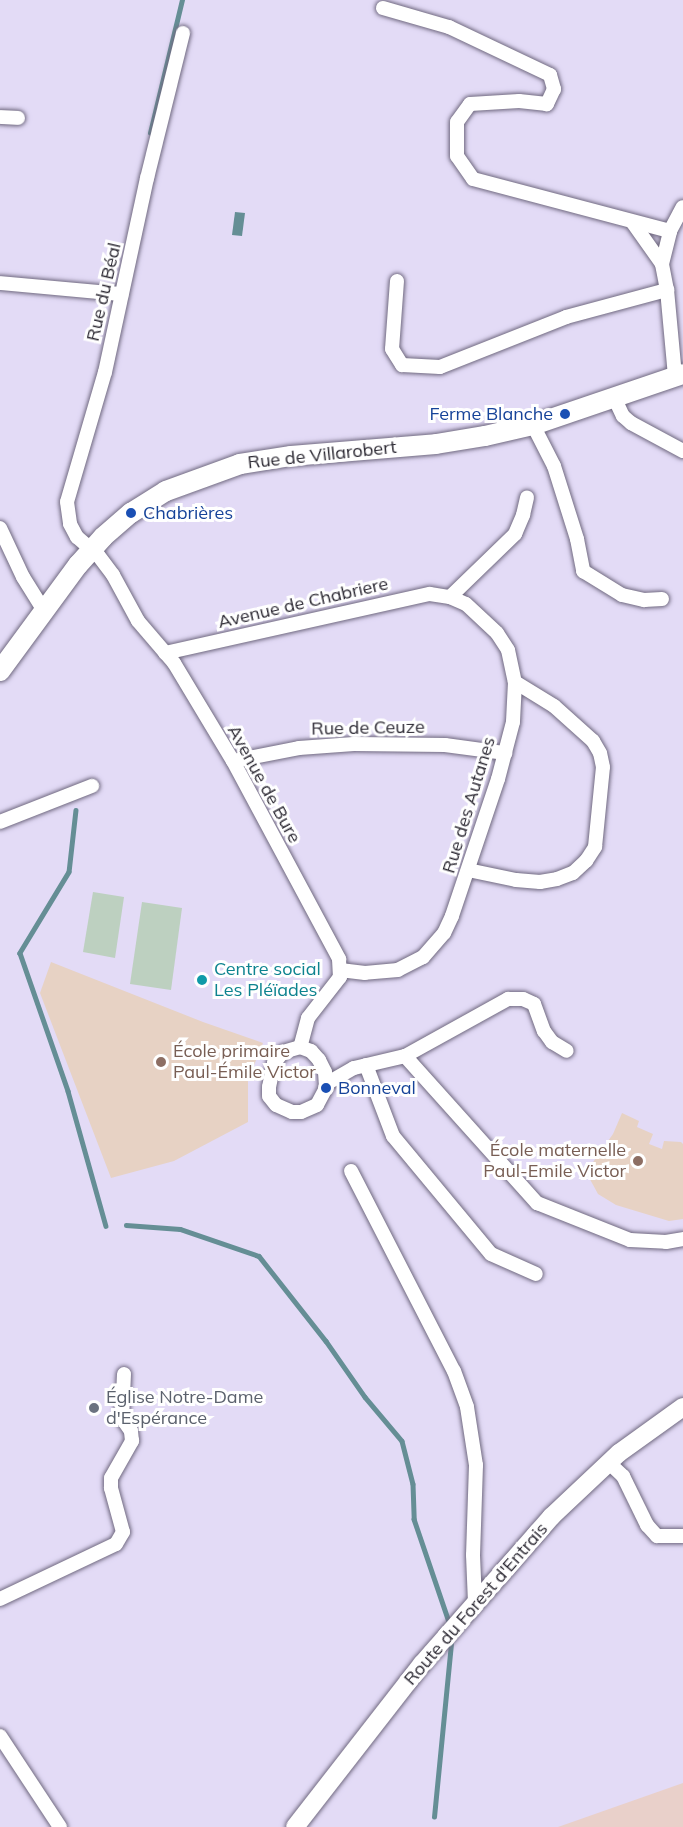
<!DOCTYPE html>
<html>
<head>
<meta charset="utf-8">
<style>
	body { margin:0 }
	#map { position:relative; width:683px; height:1827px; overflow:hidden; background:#e3dbf6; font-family:Mulish,sans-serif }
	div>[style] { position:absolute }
	.commercial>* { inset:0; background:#e9d0ca }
	.education>* { inset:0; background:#e7d2c4 }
	.green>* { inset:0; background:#bdd0c0 }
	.water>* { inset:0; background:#658e95 }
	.stream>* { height:4.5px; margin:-2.25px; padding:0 2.25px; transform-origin:2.25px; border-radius:2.25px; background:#658e95 }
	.roads { filter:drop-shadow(0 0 2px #706980) drop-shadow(0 0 2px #706980) }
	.minor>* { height:14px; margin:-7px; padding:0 7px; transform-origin:7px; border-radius:7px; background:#fff }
	.tertiary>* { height:18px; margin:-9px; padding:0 9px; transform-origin:9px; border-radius:9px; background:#fff }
	.secondary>* { height:20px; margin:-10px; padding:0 10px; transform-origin:10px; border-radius:10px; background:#fff }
	.dots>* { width:16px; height:16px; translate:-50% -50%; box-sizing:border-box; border:3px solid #fff; border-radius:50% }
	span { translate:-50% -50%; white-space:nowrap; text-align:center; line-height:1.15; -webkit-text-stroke:6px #fff; paint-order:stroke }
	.street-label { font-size:18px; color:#2a2731 }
	.transit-label { font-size:18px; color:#164399 }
	.right { translate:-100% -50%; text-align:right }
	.left { translate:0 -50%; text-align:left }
	.culture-label { font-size:18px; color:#0d838f }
	.education-label { font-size:18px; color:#785e54 }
	.worship-label { font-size:18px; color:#5b616d }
</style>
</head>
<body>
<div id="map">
	<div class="commercial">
		<i style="clip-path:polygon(683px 1783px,683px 1827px,558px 1827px)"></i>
	</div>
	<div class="education">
		<i style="clip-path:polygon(51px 962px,203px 1022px,263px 1043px,248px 1080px,248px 1122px,174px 1161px,111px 1178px,40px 993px)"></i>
		<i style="clip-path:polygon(622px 1113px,639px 1121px,637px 1127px,653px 1134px,649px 1144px,662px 1149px,664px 1141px,681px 1142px,683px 1144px,683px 1219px,669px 1221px,616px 1205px,598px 1194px,586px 1172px,613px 1134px)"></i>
	</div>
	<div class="green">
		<i style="clip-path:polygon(93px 892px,124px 897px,115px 958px,83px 952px)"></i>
		<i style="clip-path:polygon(142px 902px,182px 908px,171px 990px,130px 984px)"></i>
	</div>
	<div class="water">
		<i style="clip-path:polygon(235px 212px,245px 213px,242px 236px,232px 235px)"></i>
	</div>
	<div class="stream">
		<i style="left:150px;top:133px;width:137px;rotate:-76.5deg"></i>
		<i style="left:76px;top:810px;width:62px;rotate:96.4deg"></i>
		<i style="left:69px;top:872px;width:95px;rotate:121.2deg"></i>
		<i style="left:20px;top:953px;width:146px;rotate:70.8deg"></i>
		<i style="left:68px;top:1091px;width:140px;rotate:74.3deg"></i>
		<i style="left:126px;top:1225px;width:54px;rotate:4.2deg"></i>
		<i style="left:180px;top:1229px;width:83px;rotate:18.9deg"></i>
		<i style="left:259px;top:1256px;width:108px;rotate:51.8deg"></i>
		<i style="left:326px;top:1341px;width:68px;rotate:55.1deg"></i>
		<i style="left:365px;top:1397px;width:57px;rotate:49.9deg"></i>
		<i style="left:402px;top:1441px;width:44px;rotate:75.7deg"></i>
		<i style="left:413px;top:1484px;width:35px;rotate:88deg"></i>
		<i style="left:414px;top:1519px;width:106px;rotate:71.2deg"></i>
		<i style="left:434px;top:1817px;width:173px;rotate:-84.4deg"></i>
	</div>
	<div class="roads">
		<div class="minor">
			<i style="left:383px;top:8px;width:69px;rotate:16.1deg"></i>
			<i style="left:449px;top:27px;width:112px;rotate:25.4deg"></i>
			<i style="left:550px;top:75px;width:15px;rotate:74deg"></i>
			<i style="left:554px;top:89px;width:17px;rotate:115deg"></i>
			<i style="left:547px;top:104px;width:28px;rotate:-174deg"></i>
			<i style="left:519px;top:101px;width:49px;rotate:176.5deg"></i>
			<i style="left:470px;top:104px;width:22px;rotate:126deg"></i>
			<i style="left:457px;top:122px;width:34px;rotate:90deg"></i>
			<i style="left:457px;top:156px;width:28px;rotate:55deg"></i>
			<i style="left:473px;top:179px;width:204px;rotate:14.8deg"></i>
			<i style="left:183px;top:33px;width:149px;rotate:103.9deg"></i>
			<i style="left:147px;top:178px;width:198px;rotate:102.2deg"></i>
			<i style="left:105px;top:372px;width:135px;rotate:106.3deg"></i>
			<i style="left:67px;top:502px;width:22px;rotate:82deg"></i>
			<i style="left:70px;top:524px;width:15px;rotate:62deg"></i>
			<i style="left:77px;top:537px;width:28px;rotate:41deg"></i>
			<i style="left:98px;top:555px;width:25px;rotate:53deg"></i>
			<i style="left:113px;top:575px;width:52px;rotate:61.5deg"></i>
			<i style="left:138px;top:621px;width:55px;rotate:49.4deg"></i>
			<i style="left:174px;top:663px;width:114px;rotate:59deg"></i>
			<i style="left:233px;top:761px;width:225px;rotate:61.8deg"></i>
			<i style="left:339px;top:959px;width:18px;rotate:87deg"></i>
			<i style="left:340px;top:977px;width:52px;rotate:128deg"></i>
			<i style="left:308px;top:1018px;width:30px;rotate:105deg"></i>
			<i style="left:0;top:117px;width:18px;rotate:3deg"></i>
			<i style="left:633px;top:223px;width:50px;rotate:54.7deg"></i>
			<i style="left:397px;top:281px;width:68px;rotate:94.2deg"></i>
			<i style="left:392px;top:349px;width:19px;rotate:58deg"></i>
			<i style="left:402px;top:365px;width:38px;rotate:3deg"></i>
			<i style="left:440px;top:367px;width:136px;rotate:-21.6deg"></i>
			<i style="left:566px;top:317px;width:105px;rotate:-15deg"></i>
			<i style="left:0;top:283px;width:122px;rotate:5.2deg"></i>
			<i style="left:675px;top:376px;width:86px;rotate:-95.3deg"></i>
			<i style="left:667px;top:290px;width:26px;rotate:-101deg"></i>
			<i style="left:662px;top:264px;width:34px;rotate:-76deg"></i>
			<i style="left:670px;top:231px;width:27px;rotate:-62deg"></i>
			<i style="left:614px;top:397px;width:21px;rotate:65deg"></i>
			<i style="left:623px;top:416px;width:11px;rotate:41deg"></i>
			<i style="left:631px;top:423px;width:59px;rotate:28.3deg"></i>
			<i style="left:533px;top:425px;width:46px;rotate:62.9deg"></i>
			<i style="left:554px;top:466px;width:77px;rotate:72.5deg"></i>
			<i style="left:577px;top:539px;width:33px;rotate:79deg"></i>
			<i style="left:583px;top:571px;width:46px;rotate:31.6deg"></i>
			<i style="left:622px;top:595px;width:23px;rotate:13deg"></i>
			<i style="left:644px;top:600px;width:18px;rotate:-3deg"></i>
			<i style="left:0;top:528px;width:54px;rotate:64.9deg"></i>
			<i style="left:23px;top:577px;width:40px;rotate:58deg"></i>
			<i style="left:450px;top:597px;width:91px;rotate:-44.1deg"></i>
			<i style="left:515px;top:534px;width:21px;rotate:-67deg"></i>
			<i style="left:523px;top:515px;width:18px;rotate:-77deg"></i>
			<i style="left:165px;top:653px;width:271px;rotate:-12.6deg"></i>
			<i style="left:430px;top:594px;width:20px;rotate:9deg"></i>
			<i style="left:450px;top:597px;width:17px;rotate:24deg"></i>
			<i style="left:466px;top:604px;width:42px;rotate:43.1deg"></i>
			<i style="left:497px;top:633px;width:20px;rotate:57deg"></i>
			<i style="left:508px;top:650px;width:33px;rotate:78deg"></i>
			<i style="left:515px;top:682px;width:40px;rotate:92.9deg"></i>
			<i style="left:513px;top:722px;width:59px;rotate:104.7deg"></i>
			<i style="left:498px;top:779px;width:145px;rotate:108.6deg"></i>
			<i style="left:452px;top:916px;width:19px;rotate:115deg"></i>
			<i style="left:444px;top:933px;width:32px;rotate:131deg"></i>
			<i style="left:423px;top:957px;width:28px;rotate:153deg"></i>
			<i style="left:398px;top:970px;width:33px;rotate:175deg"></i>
			<i style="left:365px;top:973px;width:23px;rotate:-173deg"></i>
			<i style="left:233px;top:761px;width:67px;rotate:-11.1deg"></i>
			<i style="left:299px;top:748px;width:55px;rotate:-4.2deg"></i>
			<i style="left:354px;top:744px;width:91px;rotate:0.6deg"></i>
			<i style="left:445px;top:745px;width:61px;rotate:7.6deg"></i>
			<i style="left:0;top:822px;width:99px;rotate:-21.4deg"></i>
			<i style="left:468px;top:870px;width:49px;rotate:11.8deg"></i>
			<i style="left:516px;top:880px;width:24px;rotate:5deg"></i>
			<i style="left:540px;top:882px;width:17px;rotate:-10deg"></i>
			<i style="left:557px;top:879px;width:17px;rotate:-21deg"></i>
			<i style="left:573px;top:873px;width:18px;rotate:-43deg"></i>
			<i style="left:586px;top:861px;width:17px;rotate:-57deg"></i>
			<i style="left:595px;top:847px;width:80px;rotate:-84.3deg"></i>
			<i style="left:603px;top:767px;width:14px;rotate:-102deg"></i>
			<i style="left:600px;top:753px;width:14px;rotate:-120deg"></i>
			<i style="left:593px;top:741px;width:52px;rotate:-138.1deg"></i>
			<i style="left:554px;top:706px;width:46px;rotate:-148.4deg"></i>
			<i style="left:300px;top:1047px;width:12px;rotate:20deg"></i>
			<i style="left:311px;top:1051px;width:12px;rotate:48deg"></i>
			<i style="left:319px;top:1060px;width:13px;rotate:63deg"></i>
			<i style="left:325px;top:1072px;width:16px;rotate:86deg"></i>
			<i style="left:326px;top:1088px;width:19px;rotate:118deg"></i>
			<i style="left:317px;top:1105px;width:17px;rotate:156deg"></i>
			<i style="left:301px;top:1112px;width:9px;rotate:180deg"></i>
			<i style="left:292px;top:1112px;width:17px;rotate:-156deg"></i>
			<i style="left:276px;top:1105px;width:11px;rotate:-128deg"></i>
			<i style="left:269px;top:1096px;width:9px;rotate:-90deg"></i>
			<i style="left:269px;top:1087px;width:25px;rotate:-78deg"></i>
			<i style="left:274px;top:1063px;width:14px;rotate:-51deg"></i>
			<i style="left:283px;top:1052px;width:18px;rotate:-16deg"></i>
			<i style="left:405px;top:1056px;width:118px;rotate:-29deg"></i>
			<i style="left:508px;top:999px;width:15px"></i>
			<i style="left:523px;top:999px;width:12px;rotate:24deg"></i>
			<i style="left:534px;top:1004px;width:29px;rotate:70deg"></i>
			<i style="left:544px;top:1031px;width:14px;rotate:54deg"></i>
			<i style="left:552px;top:1042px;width:17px;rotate:31deg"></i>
			<i style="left:366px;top:1065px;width:76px;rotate:69.2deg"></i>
			<i style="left:393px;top:1136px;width:153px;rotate:50.3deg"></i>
			<i style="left:491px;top:1254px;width:49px;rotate:24deg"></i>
			<i style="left:326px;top:1084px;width:32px;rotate:-30deg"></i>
			<i style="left:354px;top:1068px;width:52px;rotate:-13.2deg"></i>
			<i style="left:405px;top:1056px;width:198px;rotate:48.1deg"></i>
			<i style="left:537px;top:1203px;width:100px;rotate:21.7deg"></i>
			<i style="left:630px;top:1240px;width:36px;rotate:3deg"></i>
			<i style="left:666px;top:1242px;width:17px;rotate:-10deg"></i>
			<i style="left:351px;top:1171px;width:225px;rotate:62.8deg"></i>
			<i style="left:454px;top:1371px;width:38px;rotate:70deg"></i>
			<i style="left:467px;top:1407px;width:59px;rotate:81.2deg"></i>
			<i style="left:476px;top:1465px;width:90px;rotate:91.9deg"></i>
			<i style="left:473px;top:1555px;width:47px;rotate:87.6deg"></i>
			<i style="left:608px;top:1462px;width:21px;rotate:43deg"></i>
			<i style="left:623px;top:1476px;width:55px;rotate:63.9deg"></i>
			<i style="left:647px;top:1525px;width:15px;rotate:48deg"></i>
			<i style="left:657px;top:1536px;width:26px"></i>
			<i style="left:0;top:1599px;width:128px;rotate:-25.4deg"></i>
			<i style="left:116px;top:1544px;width:14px;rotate:-60deg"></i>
			<i style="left:123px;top:1532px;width:46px;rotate:-105.3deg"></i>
			<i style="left:111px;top:1488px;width:10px;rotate:-90deg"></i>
			<i style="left:111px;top:1478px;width:43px;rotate:-60.4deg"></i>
			<i style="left:132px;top:1441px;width:10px;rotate:-96deg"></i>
			<i style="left:131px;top:1431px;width:16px;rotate:-125deg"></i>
			<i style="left:122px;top:1418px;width:44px;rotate:-87.4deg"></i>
			<i style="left:0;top:1736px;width:109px;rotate:56.6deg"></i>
		</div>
		<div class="tertiary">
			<i style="left:295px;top:1827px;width:207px;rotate:-52.1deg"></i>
			<i style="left:422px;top:1664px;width:196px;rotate:-48.7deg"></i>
			<i style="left:551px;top:1517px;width:93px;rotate:-43.3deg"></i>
			<i style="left:619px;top:1453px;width:79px;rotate:-35.7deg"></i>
		</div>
		<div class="secondary">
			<i style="left:0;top:671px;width:132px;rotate:-53.7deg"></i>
			<i style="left:78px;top:565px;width:38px;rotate:-48deg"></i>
			<i style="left:103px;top:537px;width:37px;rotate:-41deg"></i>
			<i style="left:131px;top:513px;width:41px;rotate:-32.2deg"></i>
			<i style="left:166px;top:491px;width:79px;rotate:-20deg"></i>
			<i style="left:240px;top:464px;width:52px;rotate:-8.9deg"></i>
			<i style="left:291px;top:456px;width:145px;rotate:-4.7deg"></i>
			<i style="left:436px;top:444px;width:50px;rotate:-9.3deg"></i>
			<i style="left:485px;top:436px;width:49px;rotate:-12.9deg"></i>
			<i style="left:533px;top:425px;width:158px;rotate:-18.8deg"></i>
		</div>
	</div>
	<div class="dots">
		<i style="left:565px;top:414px;background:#1a4fb4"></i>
		<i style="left:131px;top:513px;background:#1a4fb4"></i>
		<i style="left:202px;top:980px;background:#0f9aa8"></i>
		<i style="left:161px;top:1062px;background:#8d6e63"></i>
		<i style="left:326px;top:1088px;background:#1a4fb4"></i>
		<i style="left:638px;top:1161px;background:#8d6e63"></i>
		<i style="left:94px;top:1408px;background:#6b7280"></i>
	</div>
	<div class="street-label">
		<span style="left:104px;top:292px;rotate:-77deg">Rue du Béal</span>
		<span style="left:322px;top:455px;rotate:-6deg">Rue de Villarobert</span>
		<span style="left:303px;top:603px;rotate:-13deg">Avenue de Chabriere</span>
		<span style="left:368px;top:728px;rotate:-1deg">Rue de Ceuze</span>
		<span style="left:264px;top:784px;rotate:61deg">Avenue de Bure</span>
		<span style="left:469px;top:805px;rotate:-73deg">Rue des Autanes</span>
		<span style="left:476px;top:1604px;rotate:-49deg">Route du Forest d'Entrais</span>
	</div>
	<div class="transit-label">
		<span class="right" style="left:553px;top:414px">Ferme Blanche</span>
		<span class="left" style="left:143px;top:513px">Chabrières</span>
		<span class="left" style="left:338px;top:1088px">Bonneval</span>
	</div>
	<div class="culture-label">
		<span class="left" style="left:214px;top:980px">Centre social<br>Les Pléïades</span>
	</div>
	<div class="education-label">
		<span class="left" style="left:173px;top:1062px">École primaire<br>Paul-Émile Victor</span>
		<span class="right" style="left:626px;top:1161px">École maternelle<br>Paul-Emile Victor</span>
	</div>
	<div class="worship-label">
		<span class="left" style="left:106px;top:1408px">Église Notre-Dame<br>d'Espérance</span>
	</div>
</div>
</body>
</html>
